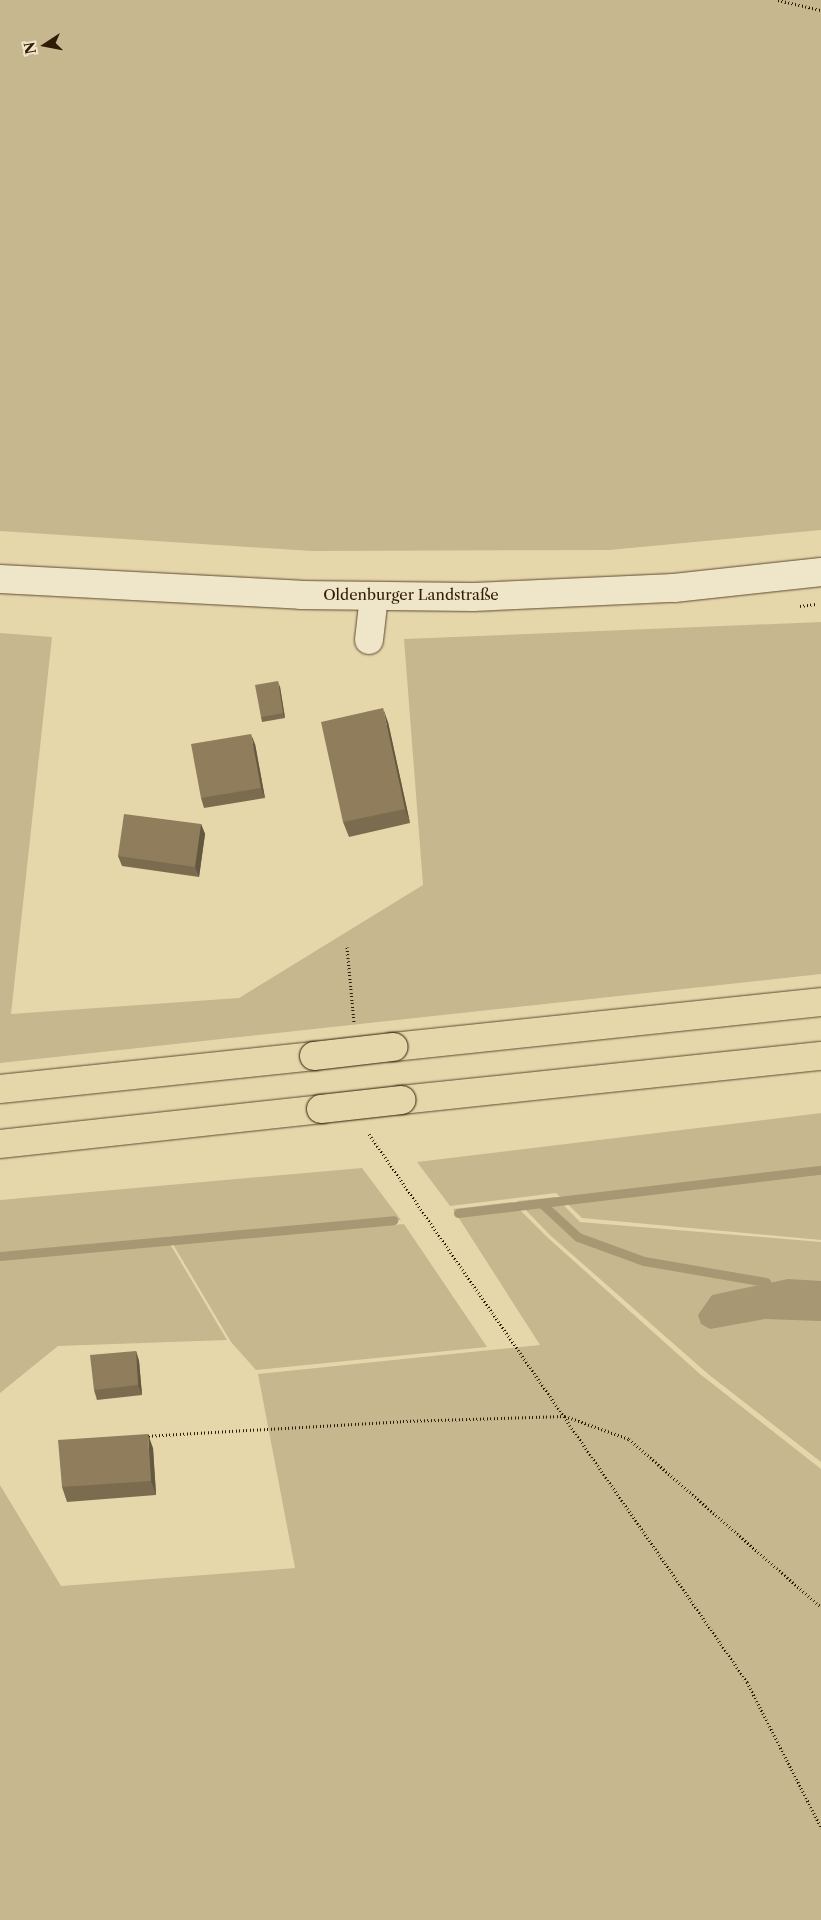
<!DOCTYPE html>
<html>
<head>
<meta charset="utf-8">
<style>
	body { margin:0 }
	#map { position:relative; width:821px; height:1920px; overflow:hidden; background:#e6d7ab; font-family:"Libre Caslon Text",serif }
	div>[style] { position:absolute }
	.green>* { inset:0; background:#c7b78f }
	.water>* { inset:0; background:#a89773 }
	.stream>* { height:9px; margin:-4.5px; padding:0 4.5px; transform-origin:4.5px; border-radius:4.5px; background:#a89773 }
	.path>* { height:3px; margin-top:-1.5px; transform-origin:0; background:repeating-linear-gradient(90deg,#301b06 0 1px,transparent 0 3.5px) }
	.roads { filter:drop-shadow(0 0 1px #5e4a2f) drop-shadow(0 0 1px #5e4a2f) }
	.minor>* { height:28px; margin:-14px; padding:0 14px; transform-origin:14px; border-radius:14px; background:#efe5c8 }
	.highway>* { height:28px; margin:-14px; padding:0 14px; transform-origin:14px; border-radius:14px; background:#e6d7ab }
	.bridges { filter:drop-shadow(0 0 1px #301b06) drop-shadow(0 0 1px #301b06) }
	.highway-bridge>* { height:28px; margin:-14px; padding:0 14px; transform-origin:14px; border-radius:14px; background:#e6d7ab }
	.wall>* { inset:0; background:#7b6c4f }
	.shaded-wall>* { inset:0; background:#645840 }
	.building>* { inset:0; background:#8f7d5c }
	span { translate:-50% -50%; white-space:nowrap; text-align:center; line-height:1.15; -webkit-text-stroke:4.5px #efe5c8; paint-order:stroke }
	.street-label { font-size:15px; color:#301b06 }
	.north { position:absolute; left:20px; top:20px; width:50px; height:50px; -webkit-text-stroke:4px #efe5c8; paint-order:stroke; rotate:259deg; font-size:14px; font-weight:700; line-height:20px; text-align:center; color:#301b06 }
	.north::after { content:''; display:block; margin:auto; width:18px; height:22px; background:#301b06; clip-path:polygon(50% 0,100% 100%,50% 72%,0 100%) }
</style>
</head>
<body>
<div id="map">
	<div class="green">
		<i style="clip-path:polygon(0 0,821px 0,821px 530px,609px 550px,312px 551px,0 531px)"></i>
		<i style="clip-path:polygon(821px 622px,821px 974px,0 1063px,0 633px,52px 637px,11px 1014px,239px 998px,423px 885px,404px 639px)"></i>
		<i style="clip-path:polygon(821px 1113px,821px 1240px,582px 1218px,556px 1193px,450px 1206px,417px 1162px)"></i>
		<i style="clip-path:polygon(362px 1168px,401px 1220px,166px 1237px,227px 1340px,58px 1346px,0 1393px,0 1200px)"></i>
		<i style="clip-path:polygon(556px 1197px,580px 1222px,821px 1242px,821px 1462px,708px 1374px,550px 1235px,517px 1201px)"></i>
		<i style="clip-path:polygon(512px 1202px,547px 1237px,700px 1374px,821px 1469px,821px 1920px,0 1920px,0 1485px,61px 1586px,295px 1568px,258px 1374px,540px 1345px,453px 1209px)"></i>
		<i style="clip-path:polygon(404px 1224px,487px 1347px,256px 1370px,231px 1342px,171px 1241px)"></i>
	</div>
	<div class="water">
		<i style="clip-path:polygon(788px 1279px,821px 1281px,821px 1321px,765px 1319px,710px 1329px,701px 1324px,698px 1315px,712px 1295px)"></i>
	</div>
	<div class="stream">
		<i style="left:541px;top:1203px;width:50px;rotate:42.6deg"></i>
		<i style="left:578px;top:1237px;width:70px;rotate:20deg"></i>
		<i style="left:644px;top:1261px;width:124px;rotate:9.8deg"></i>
		<i style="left:458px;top:1213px;width:366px;rotate:-6.8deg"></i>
		<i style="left:0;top:1256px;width:395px;rotate:-5.2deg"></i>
	</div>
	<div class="path">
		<i style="left:778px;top:0;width:44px;rotate:13.1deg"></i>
		<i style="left:800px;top:606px;width:16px;rotate:-7deg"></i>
		<i style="left:347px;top:947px;width:75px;rotate:84.7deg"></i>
		<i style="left:369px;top:1134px;width:666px;rotate:55.4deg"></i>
		<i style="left:747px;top:1682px;width:163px;rotate:63deg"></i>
		<i style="left:145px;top:1436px;width:258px;rotate:-3.3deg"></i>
		<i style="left:403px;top:1421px;width:162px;rotate:-1.8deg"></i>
		<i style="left:565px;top:1416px;width:68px;rotate:19.8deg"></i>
		<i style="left:629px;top:1439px;width:255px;rotate:41.2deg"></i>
	</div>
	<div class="roads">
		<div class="minor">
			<i style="left:0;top:579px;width:301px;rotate:3deg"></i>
			<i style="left:301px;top:595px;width:172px;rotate:0.7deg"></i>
			<i style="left:473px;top:597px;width:201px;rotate:-2.6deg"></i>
			<i style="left:674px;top:588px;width:148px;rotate:-6.2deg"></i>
			<i style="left:369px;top:640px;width:44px;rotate:-83.5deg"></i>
		</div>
		<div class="highway">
			<i style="left:393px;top:1047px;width:430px;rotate:-6deg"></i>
			<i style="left:0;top:1089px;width:316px;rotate:-6deg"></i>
			<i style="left:401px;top:1100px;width:422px;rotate:-6deg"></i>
			<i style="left:0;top:1144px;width:323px;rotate:-6.2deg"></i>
		</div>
	</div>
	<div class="bridges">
		<div class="highway-bridge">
			<i style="left:314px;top:1056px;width:80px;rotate:-6.5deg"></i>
			<i style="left:321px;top:1109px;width:81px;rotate:-6.4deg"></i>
		</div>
	</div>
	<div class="wall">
		<i style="clip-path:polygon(280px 687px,285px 718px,262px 722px,261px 717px)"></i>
		<i style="clip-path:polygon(388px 722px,410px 823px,349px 837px,343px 822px)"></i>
		<i style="clip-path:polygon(255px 744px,265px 798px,204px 808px,201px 798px)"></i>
		<i style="clip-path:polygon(201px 824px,205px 834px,199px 877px,122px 866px,118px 856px)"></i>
		<i style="clip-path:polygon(136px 1351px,139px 1361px,142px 1395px,97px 1400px,94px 1390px)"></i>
		<i style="clip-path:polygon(153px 1448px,156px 1495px,67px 1502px,62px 1487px)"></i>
	</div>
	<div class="shaded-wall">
		<i style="clip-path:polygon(278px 681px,280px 687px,285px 718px,283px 713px)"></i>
		<i style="clip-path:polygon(383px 708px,388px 722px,410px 823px,405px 809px)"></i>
		<i style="clip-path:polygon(251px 734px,255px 744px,265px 798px,261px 788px)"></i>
		<i style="clip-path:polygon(201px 824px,205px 834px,199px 877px,195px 867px)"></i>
		<i style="clip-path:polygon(136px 1351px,139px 1361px,142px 1395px,138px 1385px)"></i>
		<i style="clip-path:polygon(148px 1434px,153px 1448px,156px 1495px,151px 1481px)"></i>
	</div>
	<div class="building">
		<i style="clip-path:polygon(278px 681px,283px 713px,261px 717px,255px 685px)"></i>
		<i style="clip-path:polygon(383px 708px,405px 809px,343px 822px,321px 722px)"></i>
		<i style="clip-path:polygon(251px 734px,261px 788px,201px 798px,191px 744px)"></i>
		<i style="clip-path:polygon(124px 814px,201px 824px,195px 867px,118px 856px)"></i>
		<i style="clip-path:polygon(136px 1351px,138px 1385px,94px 1390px,90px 1355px)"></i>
		<i style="clip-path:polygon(148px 1434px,151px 1481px,62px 1487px,58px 1440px)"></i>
	</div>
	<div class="street-label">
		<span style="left:411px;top:595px">Oldenburger Landstraße</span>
	</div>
	<div class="north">N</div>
</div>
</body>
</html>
